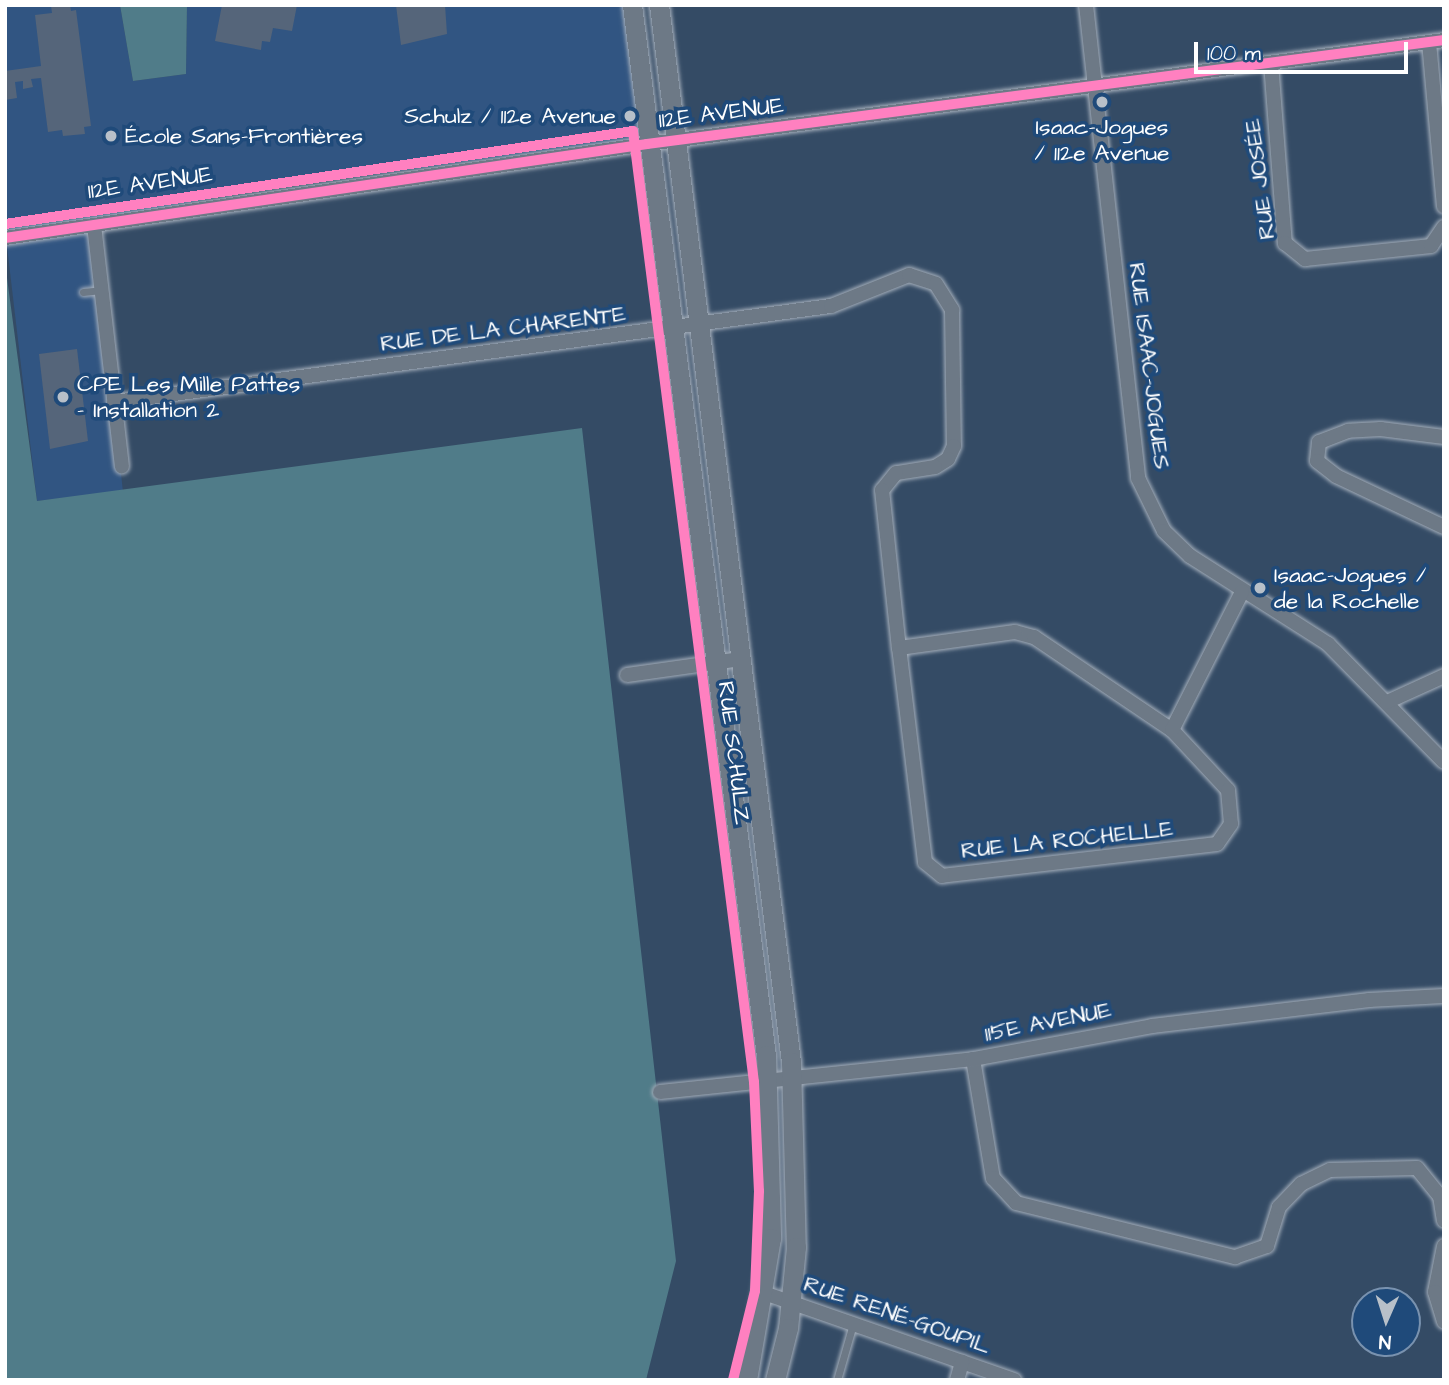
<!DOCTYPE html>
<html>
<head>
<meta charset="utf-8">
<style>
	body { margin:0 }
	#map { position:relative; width:1449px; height:1385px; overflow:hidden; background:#344b65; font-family:"Architects Daughter",sans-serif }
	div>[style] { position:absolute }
	.built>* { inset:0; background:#315582 }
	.green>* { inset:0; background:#507c89 }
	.building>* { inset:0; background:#55657a }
	.roads { filter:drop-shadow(0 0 2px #a4aeba) drop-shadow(0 0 2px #a4aeba) }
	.lane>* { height:7px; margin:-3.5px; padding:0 3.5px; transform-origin:3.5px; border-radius:3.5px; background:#6d7986 }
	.street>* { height:14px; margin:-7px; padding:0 7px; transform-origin:7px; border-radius:7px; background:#6d7986 }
	.secondary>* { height:19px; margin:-9.5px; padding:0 9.5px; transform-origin:9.5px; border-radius:9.5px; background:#6d7986 }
	.cycleway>* { height:10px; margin:-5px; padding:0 5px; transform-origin:5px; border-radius:5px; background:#ff80c0 }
	.dots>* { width:19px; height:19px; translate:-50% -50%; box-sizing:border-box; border:4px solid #1f4a7a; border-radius:50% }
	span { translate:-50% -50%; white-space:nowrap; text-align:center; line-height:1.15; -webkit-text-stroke:7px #1f4a7a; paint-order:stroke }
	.street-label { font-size:23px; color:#fff }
	.poi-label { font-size:23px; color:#fff }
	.right { translate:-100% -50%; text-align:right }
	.left { translate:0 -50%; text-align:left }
	.frame { position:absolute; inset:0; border:7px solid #fff; pointer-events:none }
	.north { position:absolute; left:1351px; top:1287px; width:70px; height:70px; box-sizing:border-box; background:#1f4a7a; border:2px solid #7992af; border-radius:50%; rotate:183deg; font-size:19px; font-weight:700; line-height:28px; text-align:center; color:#fff }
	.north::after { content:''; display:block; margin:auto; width:24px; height:32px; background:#b8c0c9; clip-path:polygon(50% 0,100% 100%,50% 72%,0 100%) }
	.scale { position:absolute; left:1194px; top:42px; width:214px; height:32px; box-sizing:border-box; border:4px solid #fff; border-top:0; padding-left:9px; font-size:21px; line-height:24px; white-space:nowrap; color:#fff; -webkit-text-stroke:5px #1f4a7a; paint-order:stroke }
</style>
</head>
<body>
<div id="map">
	<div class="built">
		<i style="clip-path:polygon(5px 5px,120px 5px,133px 81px,186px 74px,187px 5px,627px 5px,641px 138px,246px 192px,5px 237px)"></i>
		<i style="clip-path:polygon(94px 225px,123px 492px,37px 501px,6px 238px)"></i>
	</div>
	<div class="green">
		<i style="clip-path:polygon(120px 5px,187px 5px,186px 74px,133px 81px)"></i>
		<i style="clip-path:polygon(5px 263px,37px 501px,582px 428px,676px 1261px,646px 1380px,5px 1380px)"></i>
	</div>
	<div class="building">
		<i style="clip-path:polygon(70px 5px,71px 11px,76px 10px,91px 126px,84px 127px,85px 134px,63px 136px,62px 130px,48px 132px,41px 78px,31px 79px,33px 87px,23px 89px,23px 81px,15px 82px,17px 98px,5px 100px,5px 71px,41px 66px,35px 15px,52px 13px,51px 6px)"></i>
		<i style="clip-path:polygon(222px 5px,297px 5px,292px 31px,273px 28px,270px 42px,262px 41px,261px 50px,215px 41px)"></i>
		<i style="clip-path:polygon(396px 5px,445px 5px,447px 34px,401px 45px)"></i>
		<i style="clip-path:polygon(77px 349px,88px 441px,50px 449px,39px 354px)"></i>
	</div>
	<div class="roads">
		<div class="lane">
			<i style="left:83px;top:292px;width:18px;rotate:-6deg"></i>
			<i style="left:837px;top:1380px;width:58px;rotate:-74.1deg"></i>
		</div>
		<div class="street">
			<i style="left:1086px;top:5px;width:476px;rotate:83.7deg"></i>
			<i style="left:1138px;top:478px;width:59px;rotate:63.9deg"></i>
			<i style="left:1164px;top:531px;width:36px;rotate:44deg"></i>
			<i style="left:1190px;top:556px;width:164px;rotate:32.5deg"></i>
			<i style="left:1328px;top:644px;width:165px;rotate:45.5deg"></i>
			<i style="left:1429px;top:42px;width:165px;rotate:84.8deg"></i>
			<i style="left:1271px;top:63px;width:181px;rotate:85.6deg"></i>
			<i style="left:1285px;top:243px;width:26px;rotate:39deg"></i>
			<i style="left:1305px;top:259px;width:127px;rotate:-5.9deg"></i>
			<i style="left:1431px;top:246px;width:23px;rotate:-56deg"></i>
			<i style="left:94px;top:225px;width:243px;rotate:83.4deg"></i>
			<i style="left:5px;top:238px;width:649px;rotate:-8.33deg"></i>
			<i style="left:647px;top:144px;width:804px;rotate:-7.43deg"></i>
			<i style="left:114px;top:402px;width:723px;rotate:-7.63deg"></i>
			<i style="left:831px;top:306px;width:84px;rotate:-21.7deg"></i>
			<i style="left:909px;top:275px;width:28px;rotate:18deg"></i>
			<i style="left:936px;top:284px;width:31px;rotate:58deg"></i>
			<i style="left:952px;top:310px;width:136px;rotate:89.2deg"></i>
			<i style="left:954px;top:446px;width:14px;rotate:115deg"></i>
			<i style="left:948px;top:459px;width:15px;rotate:148deg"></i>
			<i style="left:935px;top:467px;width:39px;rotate:171deg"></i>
			<i style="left:896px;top:473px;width:22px;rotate:129deg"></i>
			<i style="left:882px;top:490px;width:159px;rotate:83.9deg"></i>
			<i style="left:1444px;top:437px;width:64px;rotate:-172.8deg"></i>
			<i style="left:1381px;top:429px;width:33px;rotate:177deg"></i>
			<i style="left:1348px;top:431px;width:31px;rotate:159deg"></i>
			<i style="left:1319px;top:442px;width:19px;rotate:96deg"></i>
			<i style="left:1317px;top:461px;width:24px;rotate:38deg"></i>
			<i style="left:1336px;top:476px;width:119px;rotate:25.3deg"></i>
			<i style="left:1015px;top:632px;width:20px;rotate:15deg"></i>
			<i style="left:1034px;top:637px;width:166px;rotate:34deg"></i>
			<i style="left:1172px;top:730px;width:82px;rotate:47deg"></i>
			<i style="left:1228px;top:790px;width:34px;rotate:85deg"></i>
			<i style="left:1231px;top:824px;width:24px;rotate:125deg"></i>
			<i style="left:1217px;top:844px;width:277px;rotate:173.4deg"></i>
			<i style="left:942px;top:876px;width:22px;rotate:-141deg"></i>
			<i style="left:925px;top:862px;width:216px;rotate:-96.9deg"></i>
			<i style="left:899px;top:648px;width:117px;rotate:-7.9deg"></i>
			<i style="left:627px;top:675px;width:115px;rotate:-8deg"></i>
			<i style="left:1387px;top:702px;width:63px;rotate:-24.5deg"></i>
			<i style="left:1172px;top:730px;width:155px;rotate:-63.1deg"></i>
			<i style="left:973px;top:1059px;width:121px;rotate:80.5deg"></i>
			<i style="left:993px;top:1178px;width:34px;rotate:47deg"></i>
			<i style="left:1016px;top:1203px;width:226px;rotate:13.9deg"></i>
			<i style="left:1235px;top:1257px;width:34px;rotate:-19deg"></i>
			<i style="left:1267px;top:1246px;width:41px;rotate:-72.9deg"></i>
			<i style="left:1279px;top:1207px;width:32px;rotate:-46deg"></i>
			<i style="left:1301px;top:1184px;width:32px;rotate:-26deg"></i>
			<i style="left:1330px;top:1170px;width:87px;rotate:-1.3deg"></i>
			<i style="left:1417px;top:1168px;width:36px;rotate:51deg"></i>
			<i style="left:1440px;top:1196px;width:25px;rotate:81deg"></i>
			<i style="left:660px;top:1092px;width:315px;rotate:-6deg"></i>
			<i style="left:973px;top:1059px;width:182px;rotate:-10.4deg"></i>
			<i style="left:1152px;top:1026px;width:219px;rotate:-6.8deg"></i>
			<i style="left:1369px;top:1000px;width:75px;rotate:-3.1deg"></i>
			<i style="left:1444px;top:1246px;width:47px;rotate:101.1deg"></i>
			<i style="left:1435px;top:1292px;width:31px;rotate:73deg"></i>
			<i style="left:764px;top:1293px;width:265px;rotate:19.2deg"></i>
			<i style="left:957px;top:1380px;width:19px;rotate:-74deg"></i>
		</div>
		<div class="secondary">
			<i style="left:632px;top:5px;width:1059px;rotate:82.73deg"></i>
			<i style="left:766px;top:1055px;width:183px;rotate:88.4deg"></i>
			<i style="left:771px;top:1238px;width:144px;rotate:99.6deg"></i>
			<i style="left:659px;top:5px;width:1065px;rotate:82.88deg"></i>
			<i style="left:791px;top:1062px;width:185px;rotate:88.5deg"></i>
			<i style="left:796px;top:1247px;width:81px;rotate:95.6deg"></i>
			<i style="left:788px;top:1328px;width:54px;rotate:104deg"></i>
		</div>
	</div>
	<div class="cycleway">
		<i style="left:5px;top:224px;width:635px;rotate:-8.42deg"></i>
		<i style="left:633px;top:131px;width:959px;rotate:82.75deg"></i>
		<i style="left:754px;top:1082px;width:109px;rotate:87.4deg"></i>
		<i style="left:759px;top:1191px;width:100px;rotate:92.3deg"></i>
		<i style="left:755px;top:1291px;width:92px;rotate:103.9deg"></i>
		<i style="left:5px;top:238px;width:649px;rotate:-8.33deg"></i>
		<i style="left:647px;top:144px;width:804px;rotate:-7.43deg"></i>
	</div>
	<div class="dots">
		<i style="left:1102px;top:102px;background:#b8c0c9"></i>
		<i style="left:630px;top:116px;background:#b8c0c9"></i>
		<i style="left:111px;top:136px;background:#b8c0c9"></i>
		<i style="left:63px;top:397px;background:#b8c0c9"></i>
		<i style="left:1260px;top:588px;background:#b8c0c9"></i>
	</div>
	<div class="street-label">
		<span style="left:721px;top:113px;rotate:-7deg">112E AVENUE</span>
		<span style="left:1260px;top:179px;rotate:-97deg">RUE JOSÉE</span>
		<span style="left:150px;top:183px;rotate:-8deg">112E AVENUE</span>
		<span style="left:503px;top:329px;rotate:-7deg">RUE DE LA CHARENTE</span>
		<span style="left:1149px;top:366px;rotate:83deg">RUE ISAAC-JOGUES</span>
		<span style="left:734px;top:753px;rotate:83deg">RUE SCHULZ</span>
		<span style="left:1067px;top:840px;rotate:-6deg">RUE LA ROCHELLE</span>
		<span style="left:1048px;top:1022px;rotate:-11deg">115E AVENUE</span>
		<span style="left:897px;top:1315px;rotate:19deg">RUE RENÉ-GOUPIL</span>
	</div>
	<div class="poi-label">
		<span class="right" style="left:616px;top:116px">Schulz / 112e Avenue</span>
		<span style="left:1102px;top:140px">Isaac-Jogues<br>/ 112e Avenue</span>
		<span class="left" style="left:125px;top:136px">École Sans-Frontières</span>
		<span class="left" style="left:77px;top:397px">CPE Les Mille Pattes<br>- Installation 2</span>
		<span class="left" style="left:1274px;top:588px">Isaac-Jogues /<br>de la Rochelle</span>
	</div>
	<div class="frame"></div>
	<div class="north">N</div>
	<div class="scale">100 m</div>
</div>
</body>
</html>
